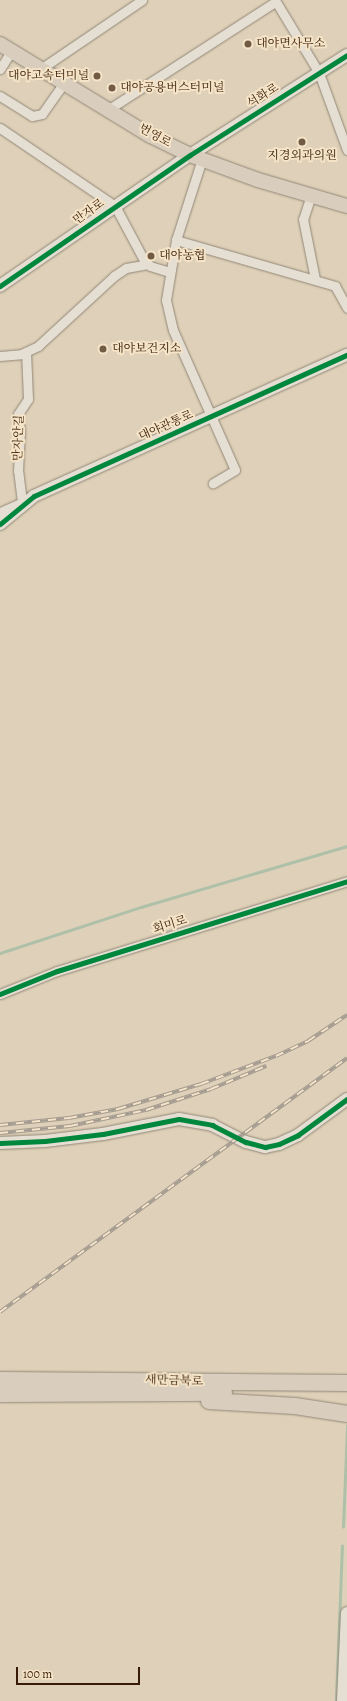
<!DOCTYPE html>
<html>
<head>
<meta charset="utf-8">
<style>
	body { margin:0 }
	#map { position:relative; width:347px; height:1701px; overflow:hidden; background:#dfd1b9; font-family:Alegreya,"Noto Serif KR",serif }
	div>[style] { position:absolute }
	.stream>* { height:2.5px; margin:-1.25px; padding:0 1.25px; transform-origin:1.25px; border-radius:1.25px; background:#afc0a9 }
	.roads { filter:drop-shadow(0 0 1px #928777) drop-shadow(0 0 1px #928777) }
	.street>* { height:9px; margin:-4.5px; padding:0 4.5px; transform-origin:4.5px; border-radius:4.5px; background:#e5ded2 }
	.secondary>* { height:12px; margin:-6px; padding:0 6px; transform-origin:6px; border-radius:6px; background:#e5ded2 }
	.primary>* { height:14px; margin:-7px; padding:0 7px; transform-origin:7px; border-radius:7px; background:#d9cebd }
	.highway>* { height:16px; margin:-8px; padding:0 8px; transform-origin:8px; border-radius:8px; background:#d9cebd }
	.rail>* { height:4px; margin-top:-2px; transform-origin:0; background:repeating-linear-gradient(90deg,#f5e4c7 0 8px,#a49b90 0 16px); box-sizing:border-box; border-block:1px solid #a49b90 }
	.cycleway>* { height:5px; margin:-2.5px; padding:0 2.5px; transform-origin:2.5px; border-radius:2.5px; background:#00873e }
	.dots>* { width:11px; height:11px; translate:-50% -50%; box-sizing:border-box; border:2px solid #f5e4c7; border-radius:50% }
	span { translate:-50% -50%; white-space:nowrap; text-align:center; line-height:1.15; -webkit-text-stroke:4px #f5e4c7; paint-order:stroke }
	.poi-label { font-size:12px; color:#371b06 }
	.left { translate:0 -50%; text-align:left }
	.right { translate:-100% -50%; text-align:right }
	.street-label { font-size:12px; color:#371b06 }
	.scale { position:absolute; left:16px; top:1667px; width:124px; height:18px; box-sizing:border-box; border:2px solid #371b06; border-top:0; padding-left:5px; font-size:12px; line-height:14px; white-space:nowrap; color:#371b06; -webkit-text-stroke:3px #f5e4c7; paint-order:stroke }
</style>
</head>
<body>
<div id="map">
	<div class="stream">
		<i style="left:0;top:953px;width:148px;rotate:-18.1deg"></i>
		<i style="left:141px;top:907px;width:215px;rotate:-16.5deg"></i>
		<i style="left:343px;top:1527px;width:101px;rotate:-87.7deg"></i>
		<i style="left:336px;top:1701px;width:155px;rotate:-87.8deg"></i>
	</div>
	<div class="roads">
		<div class="street">
			<i style="left:275px;top:0;width:85px;rotate:58.9deg"></i>
			<i style="left:319px;top:73px;width:82px;rotate:70deg"></i>
			<i style="left:42px;top:68px;width:121px;rotate:-34.2deg"></i>
			<i style="left:0;top:69px;width:22px;rotate:-58deg"></i>
			<i style="left:0;top:96px;width:38px;rotate:32deg"></i>
			<i style="left:32px;top:116px;width:10px;rotate:-11deg"></i>
			<i style="left:42px;top:114px;width:39px;rotate:-55deg"></i>
			<i style="left:109px;top:109px;width:197px;rotate:-32.8deg"></i>
			<i style="left:0;top:128px;width:139px;rotate:34.1deg"></i>
			<i style="left:115px;top:206px;width:61px;rotate:61.8deg"></i>
			<i style="left:144px;top:260px;width:8px;rotate:45deg"></i>
			<i style="left:150px;top:266px;width:21px;rotate:17deg"></i>
			<i style="left:202px;top:159px;width:85px;rotate:107.8deg"></i>
			<i style="left:176px;top:240px;width:61px;rotate:99.5deg"></i>
			<i style="left:166px;top:300px;width:31px;rotate:77deg"></i>
			<i style="left:173px;top:330px;width:153px;rotate:66.1deg"></i>
			<i style="left:235px;top:470px;width:26px;rotate:149deg"></i>
			<i style="left:311px;top:195px;width:25px;rotate:108deg"></i>
			<i style="left:303px;top:219px;width:61px;rotate:78.7deg"></i>
			<i style="left:176px;top:240px;width:166px;rotate:16.1deg"></i>
			<i style="left:335px;top:286px;width:25px;rotate:61deg"></i>
			<i style="left:0;top:356px;width:21px;rotate:-5deg"></i>
			<i style="left:21px;top:354px;width:19px;rotate:-25deg"></i>
			<i style="left:38px;top:346px;width:103px;rotate:-42.6deg"></i>
			<i style="left:114px;top:276px;width:14px;rotate:-34deg"></i>
			<i style="left:126px;top:268px;width:22px;rotate:-10deg"></i>
			<i style="left:22px;top:502px;width:31px;rotate:-97deg"></i>
			<i style="left:18px;top:471px;width:40px;rotate:-87.1deg"></i>
			<i style="left:20px;top:431px;width:17px;rotate:-97deg"></i>
			<i style="left:18px;top:414px;width:18px;rotate:-56deg"></i>
			<i style="left:28px;top:399px;width:47px;rotate:-92.4deg"></i>
			<i style="left:0;top:512px;width:24px;rotate:-24deg"></i>
			<i style="left:0;top:994px;width:61px;rotate:-22deg"></i>
			<i style="left:57px;top:971px;width:304px;rotate:-17.2deg"></i>
		</div>
		<div class="secondary">
			<i style="left:0;top:286px;width:231px;rotate:-34.6deg"></i>
			<i style="left:190px;top:155px;width:186px;rotate:-32.5deg"></i>
			<i style="left:0;top:524px;width:44px;rotate:-39.5deg"></i>
			<i style="left:34px;top:496px;width:343px;rotate:-24.3deg"></i>
			<i style="left:0;top:1143px;width:45px;rotate:-2.5deg"></i>
			<i style="left:45px;top:1141px;width:58px;rotate:-6.9deg"></i>
			<i style="left:103px;top:1134px;width:77px;rotate:-11.2deg"></i>
			<i style="left:179px;top:1119px;width:34px;rotate:10deg"></i>
			<i style="left:212px;top:1125px;width:38px;rotate:27deg"></i>
			<i style="left:246px;top:1142px;width:20px;rotate:15deg"></i>
			<i style="left:265px;top:1147px;width:14px;rotate:-12deg"></i>
			<i style="left:279px;top:1144px;width:21px;rotate:-25deg"></i>
			<i style="left:298px;top:1135px;width:61px;rotate:-36.3deg"></i>
			<i style="left:343px;top:1701px;width:88px;rotate:-87.4deg"></i>
		</div>
		<div class="primary">
			<i style="left:0;top:44px;width:177px;rotate:31.4deg"></i>
			<i style="left:151px;top:136px;width:43px;rotate:26deg"></i>
			<i style="left:190px;top:155px;width:72px;rotate:20.2deg"></i>
			<i style="left:258px;top:180px;width:93px;rotate:16.3deg"></i>
		</div>
		<div class="highway">
			<i style="left:0;top:1380px;width:347px;rotate:0.5deg"></i>
			<i style="left:0;top:1394px;width:224px;rotate:-0.3deg"></i>
			<i style="left:209px;top:1401px;width:86px;rotate:3.3deg"></i>
			<i style="left:295px;top:1406px;width:53px;rotate:8.7deg"></i>
		</div>
	</div>
	<div class="rail">
		<i style="left:0;top:1125px;width:69px;rotate:-5.8deg"></i>
		<i style="left:69px;top:1118px;width:50px;rotate:-10.4deg"></i>
		<i style="left:118px;top:1109px;width:87px;rotate:-16.8deg"></i>
		<i style="left:201px;top:1084px;width:80px;rotate:-20.5deg"></i>
		<i style="left:276px;top:1056px;width:35px;rotate:-25deg"></i>
		<i style="left:308px;top:1041px;width:47px;rotate:-33.7deg"></i>
		<i style="left:0;top:1133px;width:70px;rotate:-5.7deg"></i>
		<i style="left:70px;top:1126px;width:78px;rotate:-11.9deg"></i>
		<i style="left:146px;top:1110px;width:68px;rotate:-17.9deg"></i>
		<i style="left:211px;top:1089px;width:60px;rotate:-22.7deg"></i>
		<i style="left:0;top:1312px;width:430px;rotate:-36.2deg"></i>
	</div>
	<div class="cycleway">
		<i style="left:0;top:286px;width:231px;rotate:-34.6deg"></i>
		<i style="left:190px;top:155px;width:186px;rotate:-32.5deg"></i>
		<i style="left:0;top:524px;width:44px;rotate:-39.5deg"></i>
		<i style="left:34px;top:496px;width:343px;rotate:-24.3deg"></i>
		<i style="left:0;top:994px;width:61px;rotate:-22deg"></i>
		<i style="left:57px;top:971px;width:304px;rotate:-17.2deg"></i>
		<i style="left:0;top:1143px;width:45px;rotate:-2.5deg"></i>
		<i style="left:45px;top:1141px;width:58px;rotate:-6.9deg"></i>
		<i style="left:103px;top:1134px;width:77px;rotate:-11.2deg"></i>
		<i style="left:179px;top:1119px;width:34px;rotate:10deg"></i>
		<i style="left:212px;top:1125px;width:38px;rotate:27deg"></i>
		<i style="left:246px;top:1142px;width:20px;rotate:15deg"></i>
		<i style="left:265px;top:1147px;width:14px;rotate:-12deg"></i>
		<i style="left:279px;top:1144px;width:21px;rotate:-25deg"></i>
		<i style="left:298px;top:1135px;width:61px;rotate:-36.3deg"></i>
	</div>
	<div class="dots">
		<i style="left:248px;top:44px;background:#725b45"></i>
		<i style="left:97px;top:76px;background:#725b45"></i>
		<i style="left:112px;top:88px;background:#725b45"></i>
		<i style="left:302px;top:142px;background:#725b45"></i>
		<i style="left:151px;top:256px;background:#725b45"></i>
		<i style="left:103px;top:349px;background:#725b45"></i>
	</div>
	<div class="poi-label">
		<span class="left" style="left:256px;top:44px">대야면사무소</span>
		<span class="right" style="left:89px;top:76px">대야고속터미널</span>
		<span class="left" style="left:120px;top:88px">대야공용버스터미널</span>
		<span style="left:302px;top:156px">지경외과의원</span>
		<span class="left" style="left:159px;top:256px">대야농협</span>
		<span class="left" style="left:112px;top:349px">대야보건지소</span>
	</div>
	<div class="street-label">
		<span style="left:263px;top:96px;rotate:-32deg">석화로</span>
		<span style="left:155px;top:136px;rotate:29deg">번영로</span>
		<span style="left:89px;top:212px;rotate:-35deg">만자로</span>
		<span style="left:166px;top:426px;rotate:-24deg">대야관통로</span>
		<span style="left:19px;top:438px;rotate:-88deg">만자안길</span>
		<span style="left:170px;top:925px;rotate:-17deg">회미로</span>
		<span style="left:174px;top:1381px;rotate:2deg">새만금북로</span>
	</div>
	<div class="scale">100 m</div>
</div>
</body>
</html>
